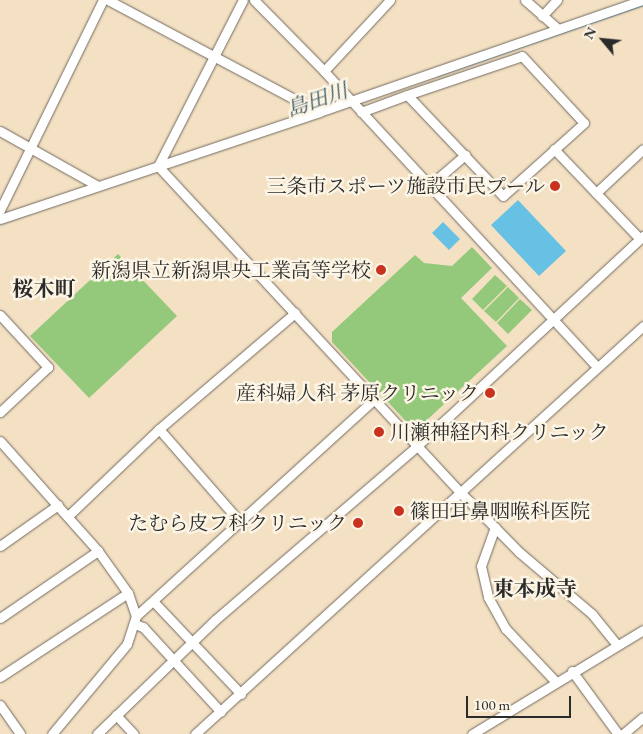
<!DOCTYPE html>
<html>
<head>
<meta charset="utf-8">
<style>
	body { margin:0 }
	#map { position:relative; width:643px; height:734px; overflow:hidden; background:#f4e0c3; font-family:"EB Garamond","Noto Serif JP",serif }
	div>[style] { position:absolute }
	.green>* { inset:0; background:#94c97b }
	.water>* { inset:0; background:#67c1e4 }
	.stream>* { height:2px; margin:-1px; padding:0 1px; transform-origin:1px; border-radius:1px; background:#67c1e4 }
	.roads { filter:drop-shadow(0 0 1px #716a60) drop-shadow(0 0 1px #716a60) }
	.minor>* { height:9px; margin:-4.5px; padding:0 4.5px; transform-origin:4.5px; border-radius:4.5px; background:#fff }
	.dots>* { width:14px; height:14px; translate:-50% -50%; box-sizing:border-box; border:2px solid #fcf5e5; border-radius:50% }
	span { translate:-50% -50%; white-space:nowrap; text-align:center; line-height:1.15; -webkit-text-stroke:5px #fcf5e5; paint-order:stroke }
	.poi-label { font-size:20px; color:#2b2b2b }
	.right { translate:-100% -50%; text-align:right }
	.left { translate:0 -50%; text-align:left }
	.water-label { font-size:21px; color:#3d5862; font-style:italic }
	.neighbourhood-label { font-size:21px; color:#2b2b2b; font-weight:700 }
	.north { position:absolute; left:578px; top:15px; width:50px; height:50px; -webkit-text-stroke:4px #fcf5e5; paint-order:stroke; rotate:298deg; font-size:14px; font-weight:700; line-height:20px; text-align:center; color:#2b2b2b }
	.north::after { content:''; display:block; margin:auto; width:18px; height:22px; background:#2b2b2b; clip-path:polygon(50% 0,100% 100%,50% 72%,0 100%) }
	.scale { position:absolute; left:466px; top:696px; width:105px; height:22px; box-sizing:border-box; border:2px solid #2b2b2b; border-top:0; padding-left:6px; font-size:15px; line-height:18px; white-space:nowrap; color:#2b2b2b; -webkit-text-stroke:4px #fcf5e5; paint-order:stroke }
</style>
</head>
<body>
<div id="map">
	<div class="green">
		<i style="clip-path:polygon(472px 247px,492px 268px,461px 298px,507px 346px,415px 431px,332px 342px,332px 332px,415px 255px,424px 263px,452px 266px)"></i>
		<i style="clip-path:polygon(118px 254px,177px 316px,89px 398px,30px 336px)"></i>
		<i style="clip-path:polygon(495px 275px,507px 286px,483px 310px,472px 299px)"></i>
		<i style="clip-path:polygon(508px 287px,519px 298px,496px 322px,484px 311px)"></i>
		<i style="clip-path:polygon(520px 299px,532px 310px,508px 334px,497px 323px)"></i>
	</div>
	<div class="water">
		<i style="clip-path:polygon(518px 200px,566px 251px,539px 276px,491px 225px)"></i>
		<i style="clip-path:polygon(443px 222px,460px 239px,449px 250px,432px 233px)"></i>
	</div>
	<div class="stream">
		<i style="left:437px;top:76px;width:218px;rotate:-19deg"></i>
		<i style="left:0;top:224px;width:32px;rotate:-20deg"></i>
	</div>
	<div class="roads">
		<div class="minor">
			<i style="left:108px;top:0;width:239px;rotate:28deg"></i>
			<i style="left:319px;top:112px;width:342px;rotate:-19.1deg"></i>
			<i style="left:254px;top:0;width:100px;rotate:45.4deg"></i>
			<i style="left:324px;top:71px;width:401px;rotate:47.3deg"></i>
			<i style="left:525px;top:0;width:43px;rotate:41.2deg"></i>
			<i style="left:542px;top:16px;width:22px;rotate:-47deg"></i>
			<i style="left:324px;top:71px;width:97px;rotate:-47.1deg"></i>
			<i style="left:361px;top:112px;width:49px;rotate:-20.3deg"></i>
			<i style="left:407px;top:95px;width:121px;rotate:-18.7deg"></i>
			<i style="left:522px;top:56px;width:91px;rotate:47.2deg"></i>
			<i style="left:584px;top:123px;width:109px;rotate:138deg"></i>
			<i style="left:503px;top:196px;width:139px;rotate:-133.5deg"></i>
			<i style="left:0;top:131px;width:112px;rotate:29.3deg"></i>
			<i style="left:554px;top:149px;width:124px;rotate:46.3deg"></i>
			<i style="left:158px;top:166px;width:446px;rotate:47.2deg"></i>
			<i style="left:461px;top:493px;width:83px;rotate:45.5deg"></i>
			<i style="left:519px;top:552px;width:96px;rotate:40.3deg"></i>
			<i style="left:592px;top:614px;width:38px;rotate:51deg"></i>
			<i style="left:158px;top:166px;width:186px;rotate:-62.9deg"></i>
			<i style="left:429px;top:186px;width:48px;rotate:-40.7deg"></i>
			<i style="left:596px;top:193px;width:64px;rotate:-43.1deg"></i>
			<i style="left:0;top:210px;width:234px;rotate:-63.9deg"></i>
			<i style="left:0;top:219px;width:336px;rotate:-18.5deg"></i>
			<i style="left:0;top:315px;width:71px;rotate:47.3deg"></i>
			<i style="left:48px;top:367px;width:66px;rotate:136.8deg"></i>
			<i style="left:159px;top:429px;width:125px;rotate:48.9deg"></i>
			<i style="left:0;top:441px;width:147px;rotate:48.3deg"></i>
			<i style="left:98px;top:551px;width:52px;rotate:54.5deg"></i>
			<i style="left:128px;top:593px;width:24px;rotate:71deg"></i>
			<i style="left:136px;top:616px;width:29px;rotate:108deg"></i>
			<i style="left:127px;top:644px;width:117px;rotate:129.8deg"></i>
			<i style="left:68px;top:516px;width:126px;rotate:-43.7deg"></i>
			<i style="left:159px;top:429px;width:179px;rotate:-40.5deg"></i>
			<i style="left:495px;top:527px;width:41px;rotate:109.7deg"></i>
			<i style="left:481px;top:566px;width:32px;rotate:77deg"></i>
			<i style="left:488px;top:597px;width:37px;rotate:61deg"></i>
			<i style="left:506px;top:629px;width:71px;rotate:46.7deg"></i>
			<i style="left:0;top:546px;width:71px;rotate:-35.3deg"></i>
			<i style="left:153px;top:601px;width:128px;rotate:46.6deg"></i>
			<i style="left:136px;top:616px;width:321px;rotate:-42.3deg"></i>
			<i style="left:0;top:618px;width:119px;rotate:-34.4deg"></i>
			<i style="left:135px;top:624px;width:9px;rotate:21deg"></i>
			<i style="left:143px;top:627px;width:115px;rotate:47.5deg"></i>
			<i style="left:572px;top:671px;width:78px;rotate:53.9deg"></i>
			<i style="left:0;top:677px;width:153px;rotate:-33.3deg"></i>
			<i style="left:0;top:705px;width:35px;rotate:55deg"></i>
			<i style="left:116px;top:715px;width:26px;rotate:47deg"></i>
			<i style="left:97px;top:734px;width:164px;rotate:-44deg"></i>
			<i style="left:215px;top:620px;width:267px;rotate:-40.7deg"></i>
			<i style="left:417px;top:446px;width:309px;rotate:-42.9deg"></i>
			<i style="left:195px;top:734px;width:606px;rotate:-42.32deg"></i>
			<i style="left:472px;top:734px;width:200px;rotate:-31.3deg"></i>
			<i style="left:623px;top:734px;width:26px;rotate:-40deg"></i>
		</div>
	</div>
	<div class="dots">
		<i style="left:555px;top:186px;background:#c8321e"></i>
		<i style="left:381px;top:270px;background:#c8321e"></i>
		<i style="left:490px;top:393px;background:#c8321e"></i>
		<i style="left:379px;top:432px;background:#c8321e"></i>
		<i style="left:399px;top:511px;background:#c8321e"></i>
		<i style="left:358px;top:523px;background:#c8321e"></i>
	</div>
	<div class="poi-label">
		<span class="right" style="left:545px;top:186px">三条市スポーツ施設市民プール</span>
		<span class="right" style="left:371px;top:270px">新潟県立新潟県央工業高等学校</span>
		<span class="right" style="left:479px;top:393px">産科婦人科 茅原クリニック</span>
		<span class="left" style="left:390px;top:432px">川瀬神経内科クリニック</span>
		<span class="left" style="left:410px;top:511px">篠田耳鼻咽喉科医院</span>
		<span class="right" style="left:347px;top:523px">たむら皮フ科クリニック</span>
	</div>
	<div class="water-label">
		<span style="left:317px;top:100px;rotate:-19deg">島田川</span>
	</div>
	<div class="neighbourhood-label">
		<span style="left:44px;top:289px">桜木町</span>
		<span style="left:535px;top:589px">東本成寺</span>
	</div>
	<div class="north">N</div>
	<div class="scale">100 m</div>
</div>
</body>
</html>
